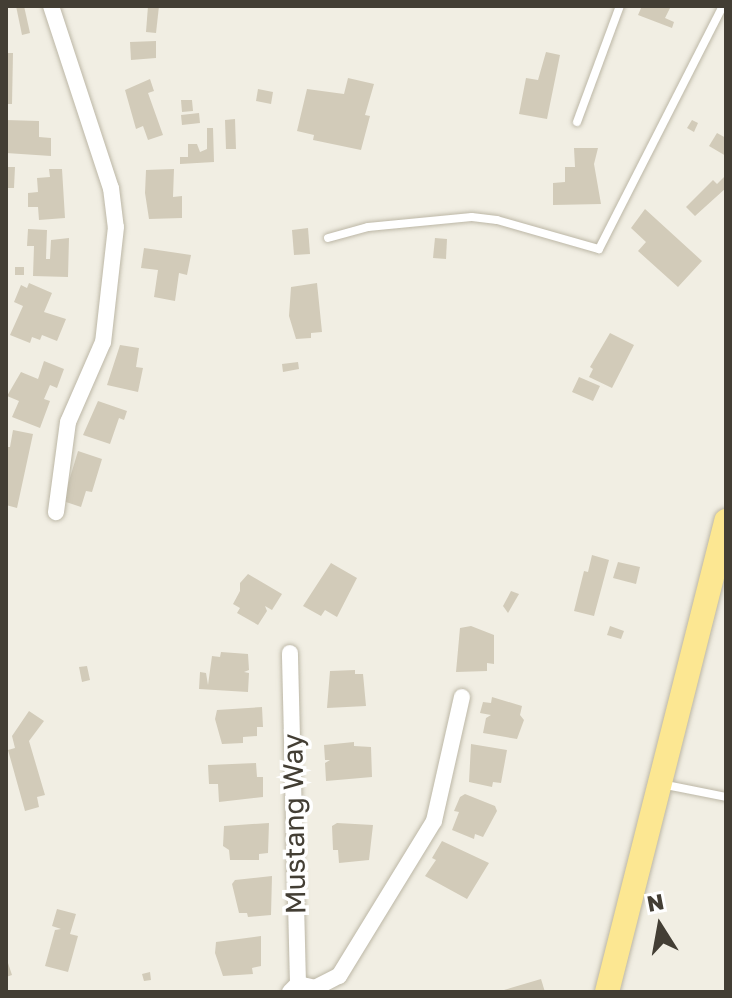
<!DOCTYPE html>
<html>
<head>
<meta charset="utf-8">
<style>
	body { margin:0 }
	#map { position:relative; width:732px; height:998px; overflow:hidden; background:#f1eee3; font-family:"Golos Text",sans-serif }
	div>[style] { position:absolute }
	.building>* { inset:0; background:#d2cbb9 }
	.roads { filter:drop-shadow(0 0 2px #bcb7a6) drop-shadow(0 0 2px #bcb7a6) }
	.service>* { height:8px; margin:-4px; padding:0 4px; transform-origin:4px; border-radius:4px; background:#fff }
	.minor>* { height:16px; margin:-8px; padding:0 8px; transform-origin:8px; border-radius:8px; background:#fff }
	.primary>* { height:24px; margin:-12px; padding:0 12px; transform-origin:12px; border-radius:12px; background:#fce792 }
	span { translate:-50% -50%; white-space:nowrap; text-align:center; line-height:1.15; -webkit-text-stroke:7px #fff; paint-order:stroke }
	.street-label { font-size:28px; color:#433e34 }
	.frame { position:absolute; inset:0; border:8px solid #433e34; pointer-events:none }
	.north { position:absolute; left:620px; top:886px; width:80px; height:80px; -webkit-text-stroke:6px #fff; paint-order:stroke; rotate:349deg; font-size:22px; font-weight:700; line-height:32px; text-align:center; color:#433e34 }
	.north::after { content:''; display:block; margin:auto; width:28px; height:36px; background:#433e34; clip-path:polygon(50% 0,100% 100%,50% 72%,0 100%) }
</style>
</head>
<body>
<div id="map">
	<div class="building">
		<i style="clip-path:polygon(16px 6px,24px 6px,30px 33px,22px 35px)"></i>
		<i style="clip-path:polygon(148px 6px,159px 6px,156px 33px,146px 32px)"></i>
		<i style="clip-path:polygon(642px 6px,671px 6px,665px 18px,674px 22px,672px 28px,638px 15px)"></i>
		<i style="clip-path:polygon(156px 41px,156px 58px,131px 60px,130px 42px)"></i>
		<i style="clip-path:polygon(546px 52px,560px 55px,547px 119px,519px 114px,526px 78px,538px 80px)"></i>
		<i style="clip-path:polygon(6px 53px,13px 53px,12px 104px,6px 104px)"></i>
		<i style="clip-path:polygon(348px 78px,374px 84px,365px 115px,370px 116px,361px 150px,313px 140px,314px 135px,297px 131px,307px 89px,344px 94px)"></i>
		<i style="clip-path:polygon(150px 79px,154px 91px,148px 93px,163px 135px,148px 140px,143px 126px,136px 129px,125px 90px)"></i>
		<i style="clip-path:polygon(258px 89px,273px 92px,271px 104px,256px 101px)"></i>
		<i style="clip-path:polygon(181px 100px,192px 100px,193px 111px,182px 112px)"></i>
		<i style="clip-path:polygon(199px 113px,200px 123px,182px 125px,181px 115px)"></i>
		<i style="clip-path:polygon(235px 119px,236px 149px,226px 149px,225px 120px)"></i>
		<i style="clip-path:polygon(6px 120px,39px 121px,39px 137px,51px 138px,51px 156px,6px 153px)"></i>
		<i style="clip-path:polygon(692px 120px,698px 123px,694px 132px,687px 128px)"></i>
		<i style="clip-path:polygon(207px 128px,213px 128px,214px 162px,180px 164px,180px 157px,188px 157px,188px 144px,197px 144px,200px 152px,207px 149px)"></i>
		<i style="clip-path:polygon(717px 133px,726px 138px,726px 156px,709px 146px)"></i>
		<i style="clip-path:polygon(574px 148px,598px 148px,594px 164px,601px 204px,553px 205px,553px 183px,565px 182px,565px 167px,575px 167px)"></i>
		<i style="clip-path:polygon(6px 167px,15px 167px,14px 188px,6px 188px)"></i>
		<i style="clip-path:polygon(49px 169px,62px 169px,65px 218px,39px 220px,38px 207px,28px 207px,28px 193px,38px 192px,37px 178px,50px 177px)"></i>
		<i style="clip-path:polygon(174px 169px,173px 197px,182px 196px,182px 218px,149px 219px,145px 193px,146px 170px)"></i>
		<i style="clip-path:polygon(726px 175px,726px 188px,695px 216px,686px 207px,713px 180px,717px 184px)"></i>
		<i style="clip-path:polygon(645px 209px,702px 261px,678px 287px,638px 251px,646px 242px,631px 228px)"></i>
		<i style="clip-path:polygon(308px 228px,310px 254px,294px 255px,292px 230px)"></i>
		<i style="clip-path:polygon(28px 229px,47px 230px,46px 259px,50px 259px,51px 240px,69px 238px,68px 277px,33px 276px,34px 246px,27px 246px)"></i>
		<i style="clip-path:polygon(435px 238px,447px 239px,446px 259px,433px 258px)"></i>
		<i style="clip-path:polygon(144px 248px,191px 255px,187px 275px,179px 273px,175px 301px,154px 297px,158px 270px,141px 268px)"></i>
		<i style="clip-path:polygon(15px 267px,24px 267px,24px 275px,15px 275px)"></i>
		<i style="clip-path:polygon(29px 283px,52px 293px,44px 312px,66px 319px,57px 341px,42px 335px,40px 340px,32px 337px,30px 343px,10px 335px,23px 306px,14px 302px,21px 285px,27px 288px)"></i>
		<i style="clip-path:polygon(317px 283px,322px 332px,311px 333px,311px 338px,296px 339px,289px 316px,291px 287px)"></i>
		<i style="clip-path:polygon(610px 333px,634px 345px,612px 388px,589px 377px,593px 369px,590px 367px)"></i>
		<i style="clip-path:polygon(120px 345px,139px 348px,136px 367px,143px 368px,138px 392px,107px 385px)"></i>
		<i style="clip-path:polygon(44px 361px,64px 369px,57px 388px,50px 385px,44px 399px,50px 401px,40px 428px,12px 417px,19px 401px,7px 396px,21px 372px,38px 379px)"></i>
		<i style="clip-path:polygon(298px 362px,299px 369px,283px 372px,282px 364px)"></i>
		<i style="clip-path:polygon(579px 377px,600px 386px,593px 401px,572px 392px)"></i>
		<i style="clip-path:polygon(98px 401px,127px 411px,124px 420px,119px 418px,110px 444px,83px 435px)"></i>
		<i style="clip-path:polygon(13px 430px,33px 434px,17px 508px,6px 505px,6px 447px,10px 447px)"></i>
		<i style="clip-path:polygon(78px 451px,102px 459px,92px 492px,86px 491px,81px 507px,63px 501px)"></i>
		<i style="clip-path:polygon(592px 555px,609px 560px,594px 616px,574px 611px,584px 571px,588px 572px)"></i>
		<i style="clip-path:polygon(618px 562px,640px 567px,636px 584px,613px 578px)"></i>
		<i style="clip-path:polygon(331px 563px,357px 578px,337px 617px,325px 610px,321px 616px,303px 606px)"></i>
		<i style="clip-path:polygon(248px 574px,282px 594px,272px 610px,265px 606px,267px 611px,258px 625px,237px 613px,240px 608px,233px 604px,240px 591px,240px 583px)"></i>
		<i style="clip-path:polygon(511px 591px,519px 594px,508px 613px,503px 606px)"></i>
		<i style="clip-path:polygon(471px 626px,494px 635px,494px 664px,487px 663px,487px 671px,456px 672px,460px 628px)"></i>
		<i style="clip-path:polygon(610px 626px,624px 631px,621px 639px,607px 635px)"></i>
		<i style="clip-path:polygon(221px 652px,248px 654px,249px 670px,244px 672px,249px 673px,248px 692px,199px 689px,200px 672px,206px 673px,208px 685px,212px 656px,220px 657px)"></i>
		<i style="clip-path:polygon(87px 666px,90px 680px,82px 682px,79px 667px)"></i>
		<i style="clip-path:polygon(355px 670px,355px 674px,363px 674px,366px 706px,327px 708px,330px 671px)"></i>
		<i style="clip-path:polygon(492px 697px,522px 706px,520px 715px,524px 720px,517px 739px,483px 733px,486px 718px,491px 715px,480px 713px,483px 702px,491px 703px)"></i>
		<i style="clip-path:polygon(262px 707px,263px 727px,257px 727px,257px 736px,243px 737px,243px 743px,222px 744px,215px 719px,217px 710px)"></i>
		<i style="clip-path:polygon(29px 711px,44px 721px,29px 741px,45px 795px,37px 797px,39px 807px,25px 811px,8px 750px,15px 748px,12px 736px)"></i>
		<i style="clip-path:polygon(354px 742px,354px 746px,371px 747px,372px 777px,326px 781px,325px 763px,330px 760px,325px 760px,324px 745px)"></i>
		<i style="clip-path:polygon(471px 744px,507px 750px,501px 783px,493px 782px,492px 787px,469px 782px)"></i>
		<i style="clip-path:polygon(256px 763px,257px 777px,263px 777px,263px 797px,219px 802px,218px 784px,209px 784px,208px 765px)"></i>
		<i style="clip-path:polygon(465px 794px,495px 806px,497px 811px,483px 837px,475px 834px,474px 839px,452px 830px,459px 812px,454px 811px,460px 797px)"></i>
		<i style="clip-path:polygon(269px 823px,268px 853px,259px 854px,259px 860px,230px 860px,229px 850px,223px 846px,224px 826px)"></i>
		<i style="clip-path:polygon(337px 823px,373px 825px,369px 860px,339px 863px,338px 850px,333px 850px,332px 826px)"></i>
		<i style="clip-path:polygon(442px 841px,489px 863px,467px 899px,425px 876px,436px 860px,432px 858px)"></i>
		<i style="clip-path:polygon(272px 876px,271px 915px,248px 917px,247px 913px,239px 913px,232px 884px,235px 880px)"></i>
		<i style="clip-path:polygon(57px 909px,76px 914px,70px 934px,78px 936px,68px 972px,45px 966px,55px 930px,61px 929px,52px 926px)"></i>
		<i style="clip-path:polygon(261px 936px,261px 966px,252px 968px,253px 974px,223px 976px,215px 953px,216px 942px)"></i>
		<i style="clip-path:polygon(6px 957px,12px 975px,6px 977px)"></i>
		<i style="clip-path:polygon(150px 972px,151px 980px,144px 981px,142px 974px)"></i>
		<i style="clip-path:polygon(541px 979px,545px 992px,504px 990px)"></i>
	</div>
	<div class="roads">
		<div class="service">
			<i style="left:577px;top:122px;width:124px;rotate:-69.7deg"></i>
			<i style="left:328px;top:238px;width:41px;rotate:-15.4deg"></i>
			<i style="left:368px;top:227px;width:104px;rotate:-5.5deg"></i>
			<i style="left:472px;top:217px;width:25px;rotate:7deg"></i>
			<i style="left:497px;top:220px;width:106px;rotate:15.9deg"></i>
			<i style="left:599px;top:249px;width:273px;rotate:-63deg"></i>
			<i style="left:661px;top:784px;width:66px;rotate:11.3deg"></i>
		</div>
		<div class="minor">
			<i style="left:51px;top:6px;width:192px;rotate:71.8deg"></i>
			<i style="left:111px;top:188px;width:39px;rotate:83deg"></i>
			<i style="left:116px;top:227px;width:116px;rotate:96.4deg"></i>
			<i style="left:103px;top:342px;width:87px;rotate:113.6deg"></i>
			<i style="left:68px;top:422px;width:91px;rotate:97.6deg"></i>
			<i style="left:298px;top:984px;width:17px;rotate:13deg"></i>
			<i style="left:315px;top:988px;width:27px;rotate:-27deg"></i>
			<i style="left:339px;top:976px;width:182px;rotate:-58.5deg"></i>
			<i style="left:434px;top:821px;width:127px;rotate:-77.3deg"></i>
			<i style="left:290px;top:992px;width:11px;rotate:-45deg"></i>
			<i style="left:298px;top:984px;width:331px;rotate:-91.4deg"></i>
		</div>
		<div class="primary">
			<i style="left:607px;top:992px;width:486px;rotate:-75.8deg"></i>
		</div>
	</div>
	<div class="street-label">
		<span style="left:294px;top:824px;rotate:-91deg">Mustang Way</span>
	</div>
	<div class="frame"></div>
	<div class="north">N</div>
</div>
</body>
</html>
